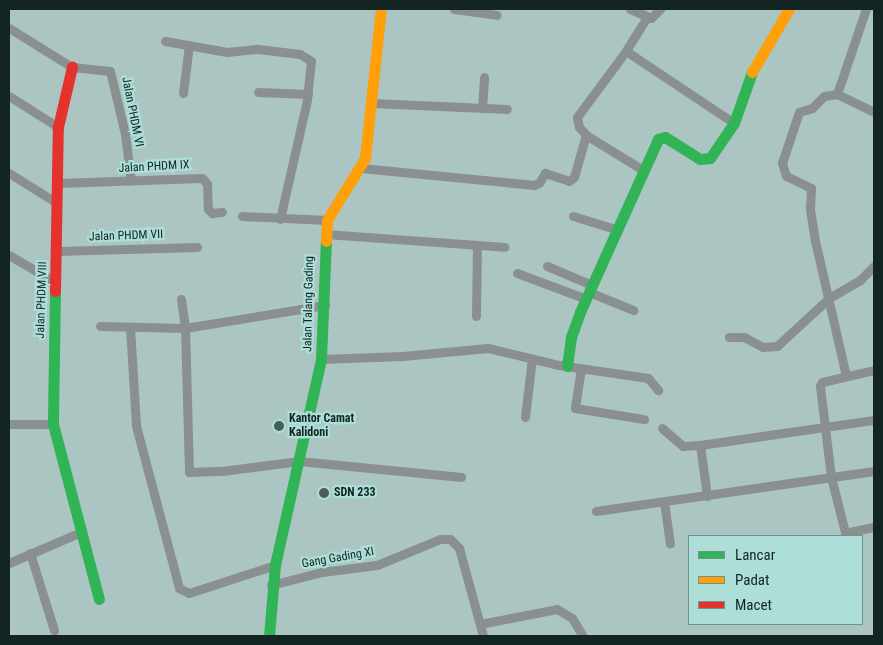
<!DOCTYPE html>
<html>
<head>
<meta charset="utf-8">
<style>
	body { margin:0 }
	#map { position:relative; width:883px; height:645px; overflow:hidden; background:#abc6c2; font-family:"Roboto Condensed",sans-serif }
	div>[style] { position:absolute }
	.street>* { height:9px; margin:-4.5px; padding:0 4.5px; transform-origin:4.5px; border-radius:4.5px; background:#89908f }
	.fast>* { height:11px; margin:-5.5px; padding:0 5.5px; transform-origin:5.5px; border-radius:5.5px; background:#30b455 }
	.slow>* { height:11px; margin:-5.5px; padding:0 5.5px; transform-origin:5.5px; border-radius:5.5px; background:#ff9f0a }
	.jam>* { height:11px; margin:-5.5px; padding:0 5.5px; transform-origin:5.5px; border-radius:5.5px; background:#e5322d }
	.dots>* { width:14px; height:14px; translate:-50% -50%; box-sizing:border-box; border:2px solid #added7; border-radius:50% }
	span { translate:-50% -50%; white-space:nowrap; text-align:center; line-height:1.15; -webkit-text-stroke:4.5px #added7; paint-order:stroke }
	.street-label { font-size:12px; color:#122523 }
	.poi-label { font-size:12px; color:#122523; font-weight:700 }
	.left { translate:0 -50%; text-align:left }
	.frame { position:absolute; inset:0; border:10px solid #122523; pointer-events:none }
	.legend { position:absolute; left:688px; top:535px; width:175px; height:90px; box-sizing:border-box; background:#added7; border:1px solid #6f948f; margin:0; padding:6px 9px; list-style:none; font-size:15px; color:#122523 }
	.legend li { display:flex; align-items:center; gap:10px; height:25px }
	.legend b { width:25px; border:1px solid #6f948f }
</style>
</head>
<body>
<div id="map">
	<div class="street">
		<i style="left:454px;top:9px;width:43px;rotate:7.9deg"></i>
		<i style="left:630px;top:9px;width:23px;rotate:23deg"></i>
		<i style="left:651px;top:18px;width:13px;rotate:-45deg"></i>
		<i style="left:647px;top:17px;width:40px;rotate:122deg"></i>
		<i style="left:626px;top:51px;width:130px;rotate:33.7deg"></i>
		<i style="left:9px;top:28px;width:74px;rotate:31.8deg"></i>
		<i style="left:72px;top:67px;width:38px;rotate:6deg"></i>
		<i style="left:110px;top:71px;width:65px;rotate:76.6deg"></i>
		<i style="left:125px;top:134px;width:47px;rotate:82.7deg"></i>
		<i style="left:165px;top:41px;width:63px;rotate:10.1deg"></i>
		<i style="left:227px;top:52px;width:31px;rotate:-6deg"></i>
		<i style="left:258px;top:49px;width:42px;rotate:6.8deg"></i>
		<i style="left:300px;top:54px;width:13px;rotate:32deg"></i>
		<i style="left:311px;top:61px;width:39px;rotate:96deg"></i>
		<i style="left:307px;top:100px;width:122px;rotate:102.8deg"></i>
		<i style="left:258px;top:92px;width:50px;rotate:2.3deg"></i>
		<i style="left:183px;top:93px;width:48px;rotate:-82.9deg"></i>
		<i style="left:837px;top:94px;width:41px;rotate:25.9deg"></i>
		<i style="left:9px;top:96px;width:58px;rotate:32.3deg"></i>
		<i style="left:372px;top:103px;width:135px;rotate:2.5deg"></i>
		<i style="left:482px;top:108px;width:31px;rotate:-86deg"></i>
		<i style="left:586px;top:135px;width:11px;rotate:-131deg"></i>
		<i style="left:579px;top:127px;width:10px;rotate:-101deg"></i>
		<i style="left:577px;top:117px;width:82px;rotate:-53.4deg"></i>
		<i style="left:361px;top:168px;width:174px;rotate:5.6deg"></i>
		<i style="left:534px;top:185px;width:5px;rotate:-22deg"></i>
		<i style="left:539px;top:183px;width:12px;rotate:-59deg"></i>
		<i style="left:545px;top:173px;width:25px;rotate:18deg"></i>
		<i style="left:569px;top:181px;width:6px;rotate:-39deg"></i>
		<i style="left:574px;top:177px;width:44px;rotate:-74.1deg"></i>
		<i style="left:586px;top:135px;width:67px;rotate:31.6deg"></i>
		<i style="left:9px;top:173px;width:57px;rotate:32deg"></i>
		<i style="left:58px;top:183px;width:144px;rotate:-2deg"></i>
		<i style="left:202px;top:178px;width:8px;rotate:50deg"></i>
		<i style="left:207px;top:184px;width:25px;rotate:88deg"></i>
		<i style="left:208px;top:209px;width:6px;rotate:45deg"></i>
		<i style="left:212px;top:213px;width:10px;rotate:-6deg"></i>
		<i style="left:242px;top:216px;width:85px;rotate:2.7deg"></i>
		<i style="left:573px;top:216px;width:44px;rotate:17.2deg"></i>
		<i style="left:325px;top:234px;width:180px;rotate:4.1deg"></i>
		<i style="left:57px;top:251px;width:140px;rotate:-1.6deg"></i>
		<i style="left:9px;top:255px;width:53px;rotate:30.4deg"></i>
		<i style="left:547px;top:266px;width:49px;rotate:22.9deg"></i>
		<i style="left:517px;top:273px;width:74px;rotate:20.6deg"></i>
		<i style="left:589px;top:292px;width:48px;rotate:22.2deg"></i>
		<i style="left:181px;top:299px;width:29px;rotate:82deg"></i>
		<i style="left:185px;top:328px;width:144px;rotate:88.4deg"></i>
		<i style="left:189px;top:472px;width:33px;rotate:-2deg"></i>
		<i style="left:222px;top:471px;width:78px;rotate:-7.4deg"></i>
		<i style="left:299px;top:461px;width:163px;rotate:5.6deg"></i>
		<i style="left:476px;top:316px;width:71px;rotate:-89.2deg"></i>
		<i style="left:100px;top:326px;width:85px;rotate:1.3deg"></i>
		<i style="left:185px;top:328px;width:142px;rotate:-9.3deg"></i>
		<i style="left:130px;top:327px;width:99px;rotate:86.5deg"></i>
		<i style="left:136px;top:426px;width:168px;rotate:75.1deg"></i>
		<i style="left:179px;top:588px;width:11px;rotate:27deg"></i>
		<i style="left:189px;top:593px;width:90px;rotate:-18deg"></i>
		<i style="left:729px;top:337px;width:15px"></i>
		<i style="left:744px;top:337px;width:21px;rotate:28deg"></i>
		<i style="left:763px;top:347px;width:14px;rotate:-4deg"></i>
		<i style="left:777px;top:346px;width:71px;rotate:-42.7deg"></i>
		<i style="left:829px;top:298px;width:36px;rotate:-30deg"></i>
		<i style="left:860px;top:280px;width:20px;rotate:-45deg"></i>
		<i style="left:321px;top:359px;width:82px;rotate:-2.1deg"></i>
		<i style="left:403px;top:356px;width:85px;rotate:-5.4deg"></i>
		<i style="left:488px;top:348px;width:73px;rotate:13.5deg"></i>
		<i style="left:559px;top:365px;width:90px;rotate:8.3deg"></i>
		<i style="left:648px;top:378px;width:16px;rotate:50deg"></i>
		<i style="left:581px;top:369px;width:39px;rotate:99deg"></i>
		<i style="left:575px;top:408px;width:70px;rotate:9.1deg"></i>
		<i style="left:846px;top:376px;width:139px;rotate:-102.9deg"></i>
		<i style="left:815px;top:241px;width:33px;rotate:-99deg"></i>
		<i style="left:810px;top:208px;width:20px;rotate:-87deg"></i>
		<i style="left:811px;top:188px;width:28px;rotate:-154deg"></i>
		<i style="left:786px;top:176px;width:14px;rotate:-107deg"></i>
		<i style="left:782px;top:163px;width:54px;rotate:-71.6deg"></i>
		<i style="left:799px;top:112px;width:14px;rotate:-17deg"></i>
		<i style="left:812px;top:108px;width:17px;rotate:-45deg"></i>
		<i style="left:824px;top:96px;width:13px;rotate:-9deg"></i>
		<i style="left:837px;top:94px;width:90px;rotate:-71.2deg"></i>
		<i style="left:525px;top:417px;width:59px;rotate:-83.2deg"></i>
		<i style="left:9px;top:424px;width:44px"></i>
		<i style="left:662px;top:428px;width:28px;rotate:41deg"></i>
		<i style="left:683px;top:446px;width:17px;rotate:-3deg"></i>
		<i style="left:707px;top:496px;width:51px;rotate:-97.8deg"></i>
		<i style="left:700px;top:445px;width:176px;rotate:-8.2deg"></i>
		<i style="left:664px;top:502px;width:42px;rotate:81.9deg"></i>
		<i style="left:596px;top:511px;width:281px;rotate:-8.2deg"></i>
		<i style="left:845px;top:533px;width:30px;rotate:-12deg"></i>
		<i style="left:846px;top:536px;width:61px;rotate:-104.3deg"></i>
		<i style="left:831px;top:477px;width:92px;rotate:-96.9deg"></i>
		<i style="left:820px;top:386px;width:4px;rotate:-63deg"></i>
		<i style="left:822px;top:382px;width:53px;rotate:-13deg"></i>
		<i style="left:30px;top:553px;width:81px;rotate:72.7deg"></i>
		<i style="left:9px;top:563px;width:78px;rotate:-23.3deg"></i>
		<i style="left:271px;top:585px;width:53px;rotate:-14.3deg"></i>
		<i style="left:322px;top:572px;width:55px;rotate:-7.3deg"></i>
		<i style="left:377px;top:565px;width:68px;rotate:-22.4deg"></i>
		<i style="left:440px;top:539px;width:10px"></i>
		<i style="left:450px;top:539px;width:13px;rotate:45deg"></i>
		<i style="left:459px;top:548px;width:91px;rotate:74.7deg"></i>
		<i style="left:480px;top:624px;width:78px;rotate:-11deg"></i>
		<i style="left:557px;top:609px;width:17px;rotate:31deg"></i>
		<i style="left:572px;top:618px;width:21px;rotate:59deg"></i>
	</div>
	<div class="fast">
		<i style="left:55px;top:291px;width:133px;rotate:90.9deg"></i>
		<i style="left:53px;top:424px;width:181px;rotate:75.3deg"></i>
		<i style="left:567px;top:366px;width:29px;rotate:-82deg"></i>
		<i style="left:571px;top:337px;width:27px;rotate:-70deg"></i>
		<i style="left:580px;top:312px;width:190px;rotate:-65.7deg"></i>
		<i style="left:658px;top:139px;width:7px;rotate:-16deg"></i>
		<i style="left:665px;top:137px;width:41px;rotate:32.2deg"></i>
		<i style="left:700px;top:159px;width:10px;rotate:-6deg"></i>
		<i style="left:710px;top:158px;width:42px;rotate:-55.6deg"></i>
		<i style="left:734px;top:123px;width:54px;rotate:-70.6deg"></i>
		<i style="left:269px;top:636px;width:71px;rotate:-85.2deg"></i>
		<i style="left:275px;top:565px;width:211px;rotate:-77.4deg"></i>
		<i style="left:321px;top:359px;width:118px;rotate:-87.6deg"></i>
	</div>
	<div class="slow">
		<i style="left:752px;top:72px;width:73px;rotate:-59.6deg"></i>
		<i style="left:326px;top:241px;width:21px;rotate:-87deg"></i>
		<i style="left:327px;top:220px;width:73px;rotate:-58.5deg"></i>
		<i style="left:365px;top:158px;width:150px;rotate:-83.9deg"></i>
	</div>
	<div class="jam">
		<i style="left:55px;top:291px;width:164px;rotate:-89deg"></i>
		<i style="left:58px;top:127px;width:62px;rotate:-76.9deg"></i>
	</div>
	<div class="dots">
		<i style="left:279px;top:426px;background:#485d5b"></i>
		<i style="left:324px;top:493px;background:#485d5b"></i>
	</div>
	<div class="street-label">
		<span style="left:132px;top:112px;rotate:79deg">Jalan PHDM VI</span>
		<span style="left:154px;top:167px;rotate:-3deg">Jalan PHDM IX</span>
		<span style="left:126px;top:236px;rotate:-2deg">Jalan PHDM VII</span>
		<span style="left:42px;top:300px;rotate:-88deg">Jalan PHDM VIII</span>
		<span style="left:309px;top:304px;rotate:-89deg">Jalan Talang Gading</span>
		<span style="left:338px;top:558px;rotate:-10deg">Gang Gading XI</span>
	</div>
	<div class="poi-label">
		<span class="left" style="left:289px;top:426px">Kantor Camat<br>Kalidoni</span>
		<span class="left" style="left:334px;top:493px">SDN 233</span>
	</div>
	<div class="frame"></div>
	<ul class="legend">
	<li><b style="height:6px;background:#30b455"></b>Lancar</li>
	<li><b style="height:6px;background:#ff9f0a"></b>Padat</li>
	<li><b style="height:6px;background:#e5322d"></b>Macet</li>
	</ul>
</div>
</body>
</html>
